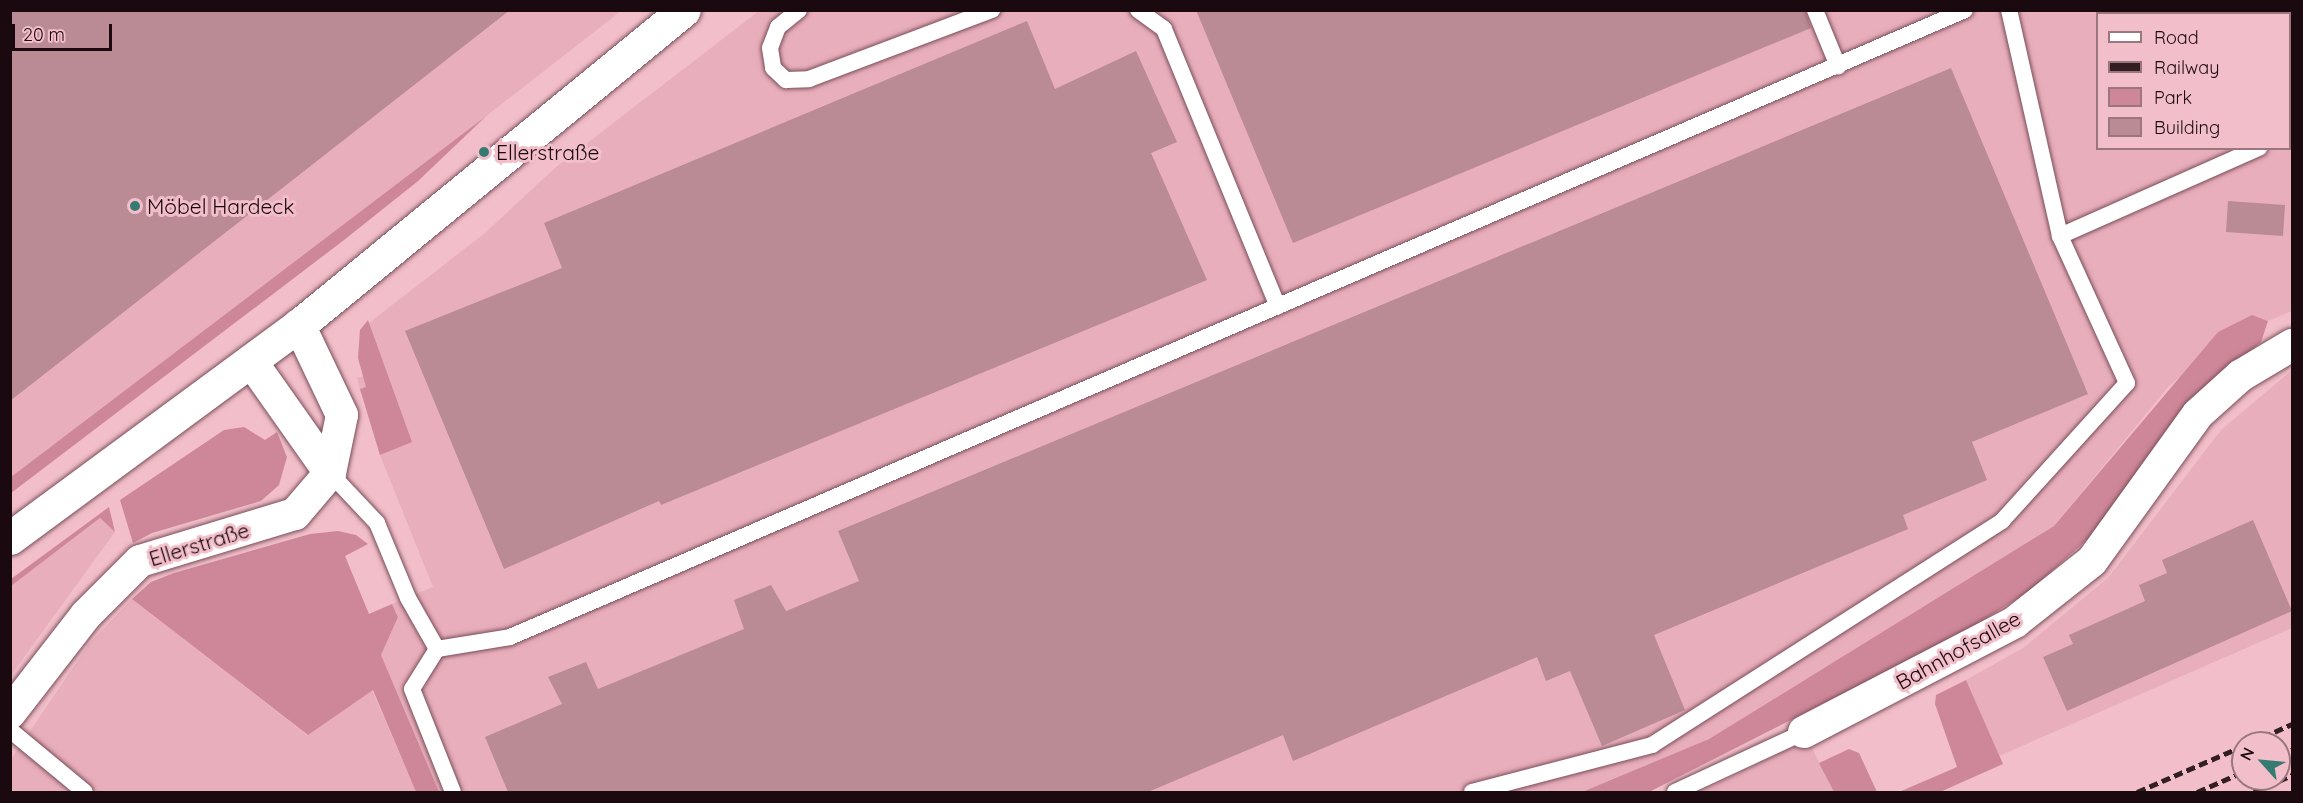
<!DOCTYPE html>
<html>
<head>
<meta charset="utf-8">
<style>
	body { margin:0 }
	#map { position:relative; width:2303px; height:803px; overflow:hidden; background:#f1bec9; font-family:Quicksand,sans-serif }
	div>[style] { position:absolute }
	.built>* { inset:0; background:#e9aebc }
	.green>* { inset:0; background:#ce8799 }
	.building>* { inset:0; background:#ba8a95 }
	.roads { filter:drop-shadow(0 0 2px #794e59) drop-shadow(0 0 2px #794e59) }
	.lane>* { height:16px; margin:-8px; padding:0 8px; transform-origin:8px; border-radius:8px; background:#fff }
	.street>* { height:32px; margin:-16px; padding:0 16px; transform-origin:16px; border-radius:16px; background:#fff }
	.secondary>* { height:33px; margin:-16.5px; padding:0 16.5px; transform-origin:16.5px; border-radius:16.5px; background:#fff }
	.rail>* { height:4.5px; margin-top:-2.25px; transform-origin:0; background:repeating-linear-gradient(90deg,#331e24 0 9px,transparent 0 13.5px) }
	.dots>* { width:16px; height:16px; translate:-50% -50%; box-sizing:border-box; border:3px solid #f1bec9; border-radius:50% }
	span { translate:-50% -50%; white-space:nowrap; text-align:center; line-height:1.15; -webkit-text-stroke:6px #f1bec9; paint-order:stroke }
	.poi-label { font-size:21px; color:#1a090e }
	.left { translate:0 -50%; text-align:left }
	.street-label { font-size:21px; color:#1a090e }
	.frame { position:absolute; inset:0; border:12px solid #1a090e; pointer-events:none }
	.legend { position:absolute; left:2096px; top:12px; width:195px; height:138px; box-sizing:border-box; background:#f1bec9; border:2px solid #9b767e; margin:0; padding:8px 10px; list-style:none; font-size:18px; color:#1a090e }
	.legend li { display:flex; align-items:center; gap:12px; height:30px }
	.legend b { width:30px; border:2px solid #9b767e }
	.north { position:absolute; left:2231px; top:731px; width:60px; height:60px; box-sizing:border-box; background:#f1bec9; border:2px solid #9b767e; border-radius:50%; rotate:297deg; font-size:16px; font-weight:700; line-height:24px; text-align:center; color:#1a090e }
	.north::after { content:''; display:block; margin:auto; width:21px; height:27px; background:#367b71; clip-path:polygon(50% 0,100% 100%,50% 72%,0 100%) }
	.scale { position:absolute; left:12px; top:24px; width:100px; height:27px; box-sizing:border-box; border:3px solid #1a090e; border-top:0; padding-left:8px; font-size:18px; line-height:21px; white-space:nowrap; color:#1a090e; -webkit-text-stroke:4px #f1bec9; paint-order:stroke }
</style>
</head>
<body>
<div id="map">
	<div class="built">
		<i style="clip-path:polygon(11px 11px,621px 11px,490px 113px,418px 181px,344px 240px,11px 493px)"></i>
		<i style="clip-path:polygon(evenodd,759px 11px,2292px 11px,2292px 311px,2268px 321px,2252px 315px,2169px 386px,2054px 526px,1709px 739px,1582px 792px,437px 792px,381px 655px,398px 617px,392px 604px,433px 587px,380px 455px,360px 389px,357px 378px,364px 376px,358px 358px,360px 330px,485px 233px,556px 167px,759px 11px,2098px 14px,2290px 14px,2290px 148px,2098px 148px,2098px 14px)"></i>
		<i style="clip-path:polygon(2292px 370px,2292px 628px,1999px 756px,1966px 680px,2023px 648px,2108px 578px,2221px 430px)"></i>
		<i style="clip-path:polygon(100px 518px,115px 532px,11px 675px,11px 586px)"></i>
		<i style="clip-path:polygon(132px 599px,307px 735px,372px 690px,416px 792px,11px 792px,11px 759px,89px 644px)"></i>
		<i style="clip-path:polygon(1800px 744px,1812px 748px,1834px 792px,1700px 792px)"></i>
	</div>
	<div class="green">
		<i style="clip-path:polygon(485px 117px,418px 181px,344px 240px,11px 493px,11px 477px)"></i>
		<i style="clip-path:polygon(2252px 315px,2268px 321px,2261px 342px,2190px 403px,2089px 538px,2028px 592px,1964px 632px,1651px 791px,1582px 792px,1709px 739px,2054px 526px,2218px 332px)"></i>
		<i style="clip-path:polygon(368px 320px,412px 442px,380px 455px,360px 389px,366px 387px,358px 358px,360px 330px)"></i>
		<i style="clip-path:polygon(244px 427px,265px 440px,277px 432px,287px 457px,279px 485px,261px 501px,152px 533px,133px 543px,120px 500px,224px 430px)"></i>
		<i style="clip-path:polygon(109px 507px,115px 532px,100px 518px,11px 586px,11px 579px)"></i>
		<i style="clip-path:polygon(338px 531px,356px 535px,368px 544px,345px 556px,369px 614px,392px 604px,398px 617px,381px 655px,439px 792px,416px 792px,373px 690px,308px 735px,132px 599px,151px 582px,174px 573px,310px 534px)"></i>
		<i style="clip-path:polygon(1966px 680px,2003px 764px,1940px 792px,1899px 792px,1957px 767px,1935px 704px,1936px 695px)"></i>
		<i style="clip-path:polygon(1849px 749px,1859px 753px,1877px 792px,1834px 792px,1819px 763px)"></i>
	</div>
	<div class="building">
		<i style="clip-path:polygon(10px 10px,510px 10px,10px 401px)"></i>
		<i style="clip-path:polygon(1196px 10px,1805px 10px,1811px 28px,1293px 243px)"></i>
		<i style="clip-path:polygon(1027px 21px,1055px 89px,1136px 51px,1177px 142px,1151px 153px,1207px 280px,661px 505px,659px 501px,504px 569px,405px 331px,562px 268px,544px 223px)"></i>
		<i style="clip-path:polygon(1951px 68px,2088px 394px,1972px 442px,1987px 480px,1903px 515px,1908px 529px,1654px 635px,1685px 710px,1602px 746px,1570px 671px,1546px 681px,1537px 657px,1293px 761px,1283px 735px,1148px 792px,508px 792px,485px 737px,562px 704px,548px 677px,586px 662px,598px 689px,744px 629px,734px 600px,771px 585px,786px 611px,859px 581px,838px 531px)"></i>
		<i style="clip-path:polygon(2228px 201px,2285px 205px,2283px 236px,2226px 232px)"></i>
		<i style="clip-path:polygon(2253px 520px,2292px 611px,2067px 711px,2043px 657px,2073px 644px,2069px 635px,2145px 601px,2139px 585px,2167px 573px,2162px 560px)"></i>
	</div>
	<div class="roads">
		<div class="lane">
			<i style="left:799px;top:10px;width:27px;rotate:141deg"></i>
			<i style="left:778px;top:27px;width:22px;rotate:111deg"></i>
			<i style="left:770px;top:48px;width:20px;rotate:81deg"></i>
			<i style="left:773px;top:68px;width:18px;rotate:43deg"></i>
			<i style="left:786px;top:80px;width:23px;rotate:-2deg"></i>
			<i style="left:809px;top:79px;width:196px;rotate:-20.7deg"></i>
			<i style="left:1138px;top:10px;width:32px;rotate:36deg"></i>
			<i style="left:1164px;top:29px;width:300px;rotate:67.7deg"></i>
			<i style="left:1815px;top:10px;width:61px;rotate:67.7deg"></i>
			<i style="left:2290px;top:123px;width:4px;rotate:-56deg"></i>
			<i style="left:2060px;top:236px;width:218px;rotate:-23.9deg"></i>
			<i style="left:330px;top:473px;width:69px;rotate:46.8deg"></i>
			<i style="left:377px;top:523px;width:81px;rotate:67.5deg"></i>
			<i style="left:408px;top:598px;width:59px;rotate:60.4deg"></i>
			<i style="left:437px;top:649px;width:74px;rotate:-9.3deg"></i>
			<i style="left:510px;top:637px;width:1584px;rotate:-23.31deg"></i>
			<i style="left:437px;top:649px;width:47px;rotate:122deg"></i>
			<i style="left:412px;top:689px;width:111px;rotate:68.3deg"></i>
			<i style="left:10px;top:730px;width:97px;rotate:39.6deg"></i>
			<i style="left:1472px;top:792px;width:186px;rotate:-14.6deg"></i>
			<i style="left:1652px;top:745px;width:416px;rotate:-32.6deg"></i>
			<i style="left:2002px;top:521px;width:186px;rotate:-47.8deg"></i>
			<i style="left:2127px;top:383px;width:162px;rotate:-114.5deg"></i>
			<i style="left:2060px;top:236px;width:232px;rotate:-102.7deg"></i>
			<i style="left:1675px;top:792px;width:142px;rotate:-24.9deg"></i>
		</div>
		<div class="street">
			<i style="left:251px;top:361px;width:137px;rotate:54.8deg"></i>
			<i style="left:10px;top:713px;width:124px;rotate:-52.2deg"></i>
			<i style="left:86px;top:615px;width:76px;rotate:-45deg"></i>
			<i style="left:140px;top:561px;width:162px;rotate:-16.9deg"></i>
			<i style="left:295px;top:514px;width:54px;rotate:-49.5deg"></i>
			<i style="left:330px;top:473px;width:59px;rotate:-78.3deg"></i>
			<i style="left:342px;top:415px;width:100px;rotate:-115.5deg"></i>
			<i style="left:1804px;top:732px;width:238px;rotate:-27.5deg"></i>
			<i style="left:2015px;top:622px;width:98px;rotate:-38.4deg"></i>
			<i style="left:2092px;top:561px;width:181px;rotate:-54.2deg"></i>
			<i style="left:2198px;top:414px;width:57px;rotate:-42.1deg"></i>
			<i style="left:2240px;top:376px;width:61px;rotate:-30.8deg"></i>
		</div>
		<div class="secondary">
			<i style="left:10px;top:538px;width:359px;rotate:-36.4deg"></i>
			<i style="left:299px;top:325px;width:497px;rotate:-39.3deg"></i>
		</div>
	</div>
	<div class="rail">
		<i style="left:2250px;top:743px;width:46px;rotate:-24.3deg"></i>
		<i style="left:2279px;top:756px;width:14px;rotate:-25deg"></i>
		<i style="left:2137px;top:792px;width:116px;rotate:-23.5deg"></i>
		<i style="left:2197px;top:792px;width:50px;rotate:-23.5deg"></i>
		<i style="left:2254px;top:792px;width:42px;rotate:-24.1deg"></i>
	</div>
	<div class="dots">
		<i style="left:484px;top:152px;background:#367b71"></i>
		<i style="left:135px;top:206px;background:#367b71"></i>
	</div>
	<div class="poi-label">
		<span class="left" style="left:496px;top:152px">Ellerstraße</span>
		<span class="left" style="left:147px;top:206px">Möbel Hardeck</span>
	</div>
	<div class="street-label">
		<span style="left:199px;top:544px;rotate:-17deg">Ellerstraße</span>
		<span style="left:1958px;top:650px;rotate:-29deg">Bahnhofsallee</span>
	</div>
	<div class="frame"></div>
	<ul class="legend">
	<li><b style="height:8px;background:#fff"></b>Road</li>
	<li><b style="height:8px;background:#331e24"></b>Railway</li>
	<li><b style="height:16px;background:#ce8799"></b>Park</li>
	<li><b style="height:16px;background:#ba8a95"></b>Building</li>
	</ul>
	<div class="north">N</div>
	<div class="scale">20 m</div>
</div>
</body>
</html>
